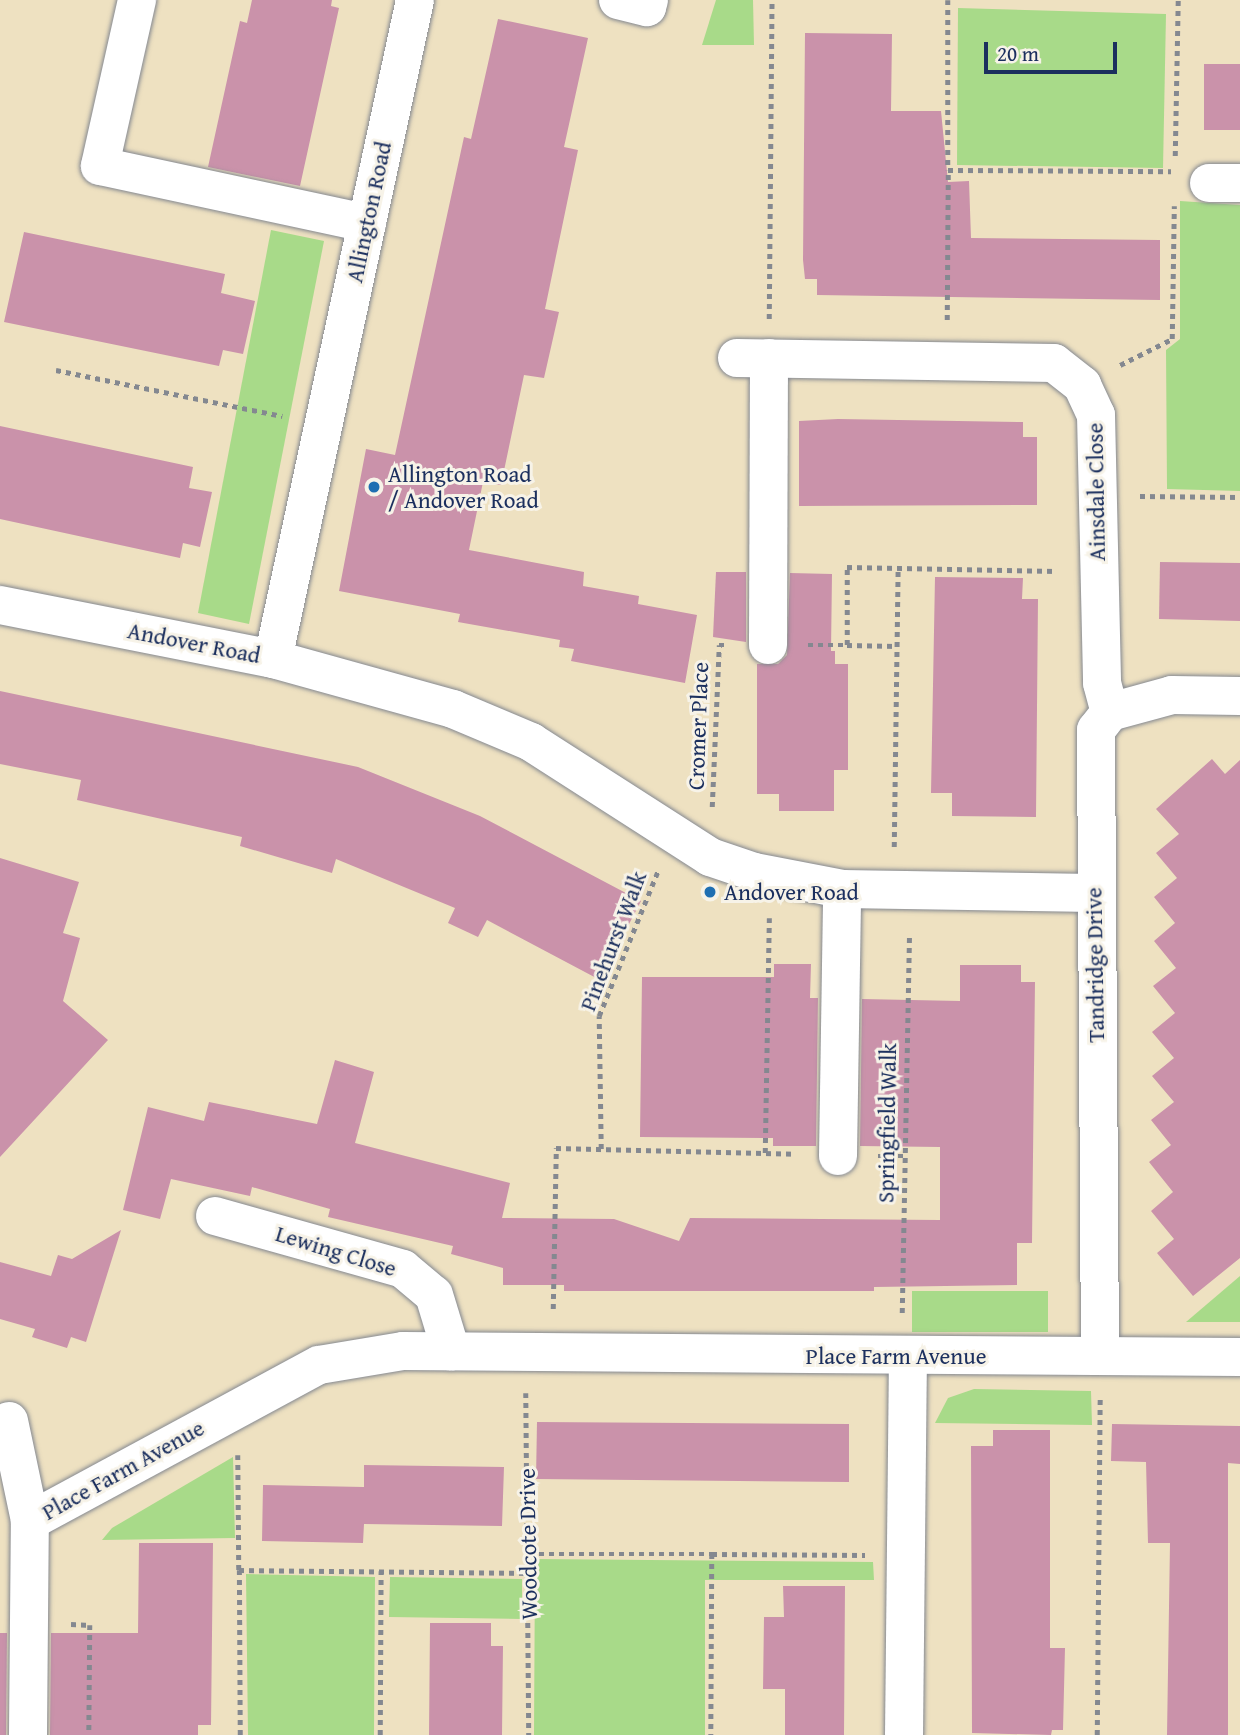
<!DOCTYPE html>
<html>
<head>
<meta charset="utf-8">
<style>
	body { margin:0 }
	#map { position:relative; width:1240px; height:1735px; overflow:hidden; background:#eee1c1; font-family:"Gentium Book Plus",serif }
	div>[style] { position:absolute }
	.green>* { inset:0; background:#a8da89 }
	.building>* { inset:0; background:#ca92aa }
	.path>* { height:4.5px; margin-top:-2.25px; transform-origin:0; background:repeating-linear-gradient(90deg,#848890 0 5px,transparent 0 10px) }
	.roads { filter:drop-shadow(0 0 2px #848890) drop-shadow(0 0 2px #848890) }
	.minor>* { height:38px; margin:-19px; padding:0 19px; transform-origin:19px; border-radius:19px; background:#fff }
	.dots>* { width:19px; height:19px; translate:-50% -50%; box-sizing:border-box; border:4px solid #f7f3e8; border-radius:50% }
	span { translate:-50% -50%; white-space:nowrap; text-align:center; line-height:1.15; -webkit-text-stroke:6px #f7f3e8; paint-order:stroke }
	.street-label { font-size:23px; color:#1b2f5e }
	.poi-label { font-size:23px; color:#1b2f5e }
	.left { translate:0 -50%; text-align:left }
	.scale { position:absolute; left:984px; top:42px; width:133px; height:32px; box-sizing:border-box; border:4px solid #1b2f5e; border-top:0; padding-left:9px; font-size:21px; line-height:24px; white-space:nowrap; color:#1b2f5e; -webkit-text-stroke:5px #f7f3e8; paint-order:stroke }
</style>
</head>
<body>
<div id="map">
	<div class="green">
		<i style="clip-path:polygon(716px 0,753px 0,754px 45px,702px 45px)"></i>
		<i style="clip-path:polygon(958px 8px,1166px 14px,1163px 168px,957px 165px)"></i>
		<i style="clip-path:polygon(1180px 201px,1240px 205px,1240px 491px,1167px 489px,1166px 350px,1180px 339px)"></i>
		<i style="clip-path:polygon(271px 230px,324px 241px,249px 624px,198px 613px)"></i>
		<i style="clip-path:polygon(1240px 1276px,1240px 1322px,1186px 1322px)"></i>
		<i style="clip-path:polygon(912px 1291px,1048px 1291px,1048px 1332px,912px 1332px)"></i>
		<i style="clip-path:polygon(974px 1389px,1091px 1391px,1092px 1425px,935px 1423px,948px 1398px)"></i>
		<i style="clip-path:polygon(233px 1457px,235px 1538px,102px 1540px,112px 1528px)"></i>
		<i style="clip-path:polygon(535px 1559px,873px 1562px,874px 1580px,705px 1580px,705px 1735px,534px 1735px)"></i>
		<i style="clip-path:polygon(246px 1574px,375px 1577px,374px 1735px,248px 1735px)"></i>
		<i style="clip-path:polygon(390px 1577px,522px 1579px,522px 1619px,389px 1617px)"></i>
	</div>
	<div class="building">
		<i style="clip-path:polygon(252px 0,332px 0,331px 6px,339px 8px,300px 186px,208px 167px,240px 21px,247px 23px)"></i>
		<i style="clip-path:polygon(498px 19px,588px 38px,564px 147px,578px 150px,545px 309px,559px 312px,544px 378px,524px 375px,501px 485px,483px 482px,469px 550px,584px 572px,583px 586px,639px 596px,638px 604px,697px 615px,685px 683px,571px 661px,574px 649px,559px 647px,560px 640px,458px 622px,460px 614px,339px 591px,366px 449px,395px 455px,464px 137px,471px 139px)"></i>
		<i style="clip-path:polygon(805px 33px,892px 34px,891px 111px,941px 111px,948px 182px,969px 181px,971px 238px,1160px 240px,1160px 300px,817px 295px,817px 279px,805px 279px,803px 260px)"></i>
		<i style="clip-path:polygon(1204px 64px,1240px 64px,1240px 130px,1204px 130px)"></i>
		<i style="clip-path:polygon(24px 232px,225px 274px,221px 293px,255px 301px,243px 354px,223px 350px,219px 366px,4px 322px)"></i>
		<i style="clip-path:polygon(838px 419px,1023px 422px,1023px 437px,1037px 437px,1037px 505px,799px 506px,799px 421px)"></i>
		<i style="clip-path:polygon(0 426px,193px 467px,189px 488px,212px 492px,200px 547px,183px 543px,180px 558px,0 519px)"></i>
		<i style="clip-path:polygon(1160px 562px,1240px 563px,1240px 621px,1159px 619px)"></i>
		<i style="clip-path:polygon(716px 572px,746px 572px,746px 642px,713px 637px)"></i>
		<i style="clip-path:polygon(790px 573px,832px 574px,831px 651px,835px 651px,835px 664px,848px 664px,848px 770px,834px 770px,834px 811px,779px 811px,779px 794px,757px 794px,757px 664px,778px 664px,787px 655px)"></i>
		<i style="clip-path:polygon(935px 577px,1023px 578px,1022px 599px,1038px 599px,1036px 817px,952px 816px,952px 793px,931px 793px)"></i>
		<i style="clip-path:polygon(0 691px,358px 767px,480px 816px,641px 901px,600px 980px,487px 920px,478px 937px,448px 923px,455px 908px,336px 859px,332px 873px,240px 846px,242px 837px,77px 800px,81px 780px,0 764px)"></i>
		<i style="clip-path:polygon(1212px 759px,1225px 774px,1240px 760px,1240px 1258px,1193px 1296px,1157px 1253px,1174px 1239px,1151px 1211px,1173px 1192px,1149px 1162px,1171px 1145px,1151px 1120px,1174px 1102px,1152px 1076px,1174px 1058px,1152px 1032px,1175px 1013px,1153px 986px,1176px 968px,1154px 941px,1175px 923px,1154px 897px,1177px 878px,1156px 853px,1179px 834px,1156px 809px)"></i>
		<i style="clip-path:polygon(0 858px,79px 882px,63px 933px,80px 938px,63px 1001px,108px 1040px,0 1157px)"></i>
		<i style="clip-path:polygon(774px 964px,811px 964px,810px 998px,818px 998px,816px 1146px,773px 1146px,773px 1138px,640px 1137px,642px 977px,774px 977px)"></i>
		<i style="clip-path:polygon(960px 965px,1021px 965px,1021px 982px,1035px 982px,1032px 1243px,1017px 1243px,1017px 1285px,874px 1287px,874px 1291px,564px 1291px,564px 1285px,503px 1285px,503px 1268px,451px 1254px,453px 1246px,328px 1217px,330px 1209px,252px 1187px,250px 1196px,171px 1179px,160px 1219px,123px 1210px,148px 1107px,204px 1121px,209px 1102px,317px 1124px,335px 1060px,374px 1072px,355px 1143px,510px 1183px,502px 1218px,614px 1219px,679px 1241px,690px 1218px,940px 1220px,940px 1147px,860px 1146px,862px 999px,960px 1001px)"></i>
		<i style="clip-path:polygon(121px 1230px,86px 1342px,71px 1337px,67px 1348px,32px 1337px,35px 1329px,0 1319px,0 1262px,51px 1276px,58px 1255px,72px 1259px)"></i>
		<i style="clip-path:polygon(537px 1422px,849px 1424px,849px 1482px,536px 1479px)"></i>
		<i style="clip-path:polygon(1112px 1424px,1240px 1426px,1240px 1464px,1228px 1463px,1228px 1735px,1167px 1735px,1170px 1543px,1148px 1543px,1146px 1462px,1111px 1461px)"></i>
		<i style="clip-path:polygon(993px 1430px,1050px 1430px,1050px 1648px,1065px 1648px,1063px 1730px,1052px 1730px,1051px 1735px,972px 1733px,971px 1446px,993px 1446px)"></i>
		<i style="clip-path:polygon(364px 1465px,504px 1467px,502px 1526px,364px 1524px,363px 1543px,262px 1541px,263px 1485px,364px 1487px)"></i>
		<i style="clip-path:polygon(139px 1543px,213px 1543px,211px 1725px,198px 1725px,198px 1735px,50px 1735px,51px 1633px,138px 1633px)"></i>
		<i style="clip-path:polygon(783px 1586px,845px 1586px,844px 1735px,785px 1735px,785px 1689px,763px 1689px,764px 1617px,784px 1617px)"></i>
		<i style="clip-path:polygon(430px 1623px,491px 1623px,491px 1646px,503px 1646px,502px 1735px,429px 1735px)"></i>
		<i style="clip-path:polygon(0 1633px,7px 1633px,6px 1735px,0 1735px)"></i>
	</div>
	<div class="path">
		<i style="left:948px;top:0;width:170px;rotate:90deg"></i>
		<i style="left:948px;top:170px;width:223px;rotate:0.3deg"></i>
		<i style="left:1175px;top:156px;width:156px;rotate:-88.9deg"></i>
		<i style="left:769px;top:319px;width:319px;rotate:-89.5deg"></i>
		<i style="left:947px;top:320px;width:150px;rotate:-89.6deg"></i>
		<i style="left:1120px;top:365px;width:58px;rotate:-26.6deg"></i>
		<i style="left:1172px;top:339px;width:133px;rotate:-89.1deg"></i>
		<i style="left:56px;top:370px;width:231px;rotate:11.5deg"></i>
		<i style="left:1140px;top:496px;width:100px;rotate:0.6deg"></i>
		<i style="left:808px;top:645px;width:39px"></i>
		<i style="left:847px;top:645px;width:78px;rotate:-90deg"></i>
		<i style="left:847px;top:567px;width:210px;rotate:1.1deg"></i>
		<i style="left:847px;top:645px;width:50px;rotate:1.1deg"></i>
		<i style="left:712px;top:807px;width:162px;rotate:-87.5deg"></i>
		<i style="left:719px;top:645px;width:7px"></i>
		<i style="left:894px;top:847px;width:280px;rotate:-89.2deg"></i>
		<i style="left:601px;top:1149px;width:133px;rotate:-90.9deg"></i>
		<i style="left:599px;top:1016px;width:157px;rotate:-67.9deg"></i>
		<i style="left:765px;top:1153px;width:235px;rotate:-89deg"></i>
		<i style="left:878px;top:1156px;width:25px"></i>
		<i style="left:553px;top:1309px;width:161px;rotate:-88.9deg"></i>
		<i style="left:556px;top:1148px;width:240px;rotate:1.4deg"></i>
		<i style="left:902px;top:1313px;width:380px;rotate:-88.9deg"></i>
		<i style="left:526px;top:1393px;width:342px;rotate:89.5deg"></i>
		<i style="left:238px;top:1455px;width:115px;rotate:89.5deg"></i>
		<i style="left:529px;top:1554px;width:183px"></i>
		<i style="left:712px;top:1554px;width:181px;rotate:90.3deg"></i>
		<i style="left:712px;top:1554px;width:153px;rotate:0.4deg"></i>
		<i style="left:71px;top:1624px;width:19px;rotate:3deg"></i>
		<i style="left:90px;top:1625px;width:110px;rotate:90.5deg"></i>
		<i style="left:240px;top:1735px;width:165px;rotate:-90.3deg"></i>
		<i style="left:239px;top:1570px;width:290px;rotate:0.6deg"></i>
		<i style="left:380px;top:1735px;width:164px;rotate:-89.7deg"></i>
		<i style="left:1097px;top:1735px;width:339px;rotate:-89.5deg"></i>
	</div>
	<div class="roads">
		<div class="minor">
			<i style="left:137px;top:0;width:170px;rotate:102.6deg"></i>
			<i style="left:100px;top:166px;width:273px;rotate:12.1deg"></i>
			<i style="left:618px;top:0;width:30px;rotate:14deg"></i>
			<i style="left:647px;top:7px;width:7px;rotate:-74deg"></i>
			<i style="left:1209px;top:183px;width:31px"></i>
			<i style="left:737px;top:358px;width:317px;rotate:0.9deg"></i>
			<i style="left:1054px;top:363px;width:36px;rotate:38deg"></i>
			<i style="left:1082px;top:385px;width:33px;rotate:65deg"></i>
			<i style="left:1096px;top:415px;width:268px;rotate:88.7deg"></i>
			<i style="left:1102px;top:683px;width:30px;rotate:75deg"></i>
			<i style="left:0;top:605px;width:278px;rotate:11.2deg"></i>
			<i style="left:273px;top:659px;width:187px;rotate:15.5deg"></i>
			<i style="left:453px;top:709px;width:85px;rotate:22.9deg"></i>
			<i style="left:531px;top:742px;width:213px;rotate:32.7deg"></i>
			<i style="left:710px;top:857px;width:46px;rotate:18.8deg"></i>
			<i style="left:754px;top:872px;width:90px;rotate:10.9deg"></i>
			<i style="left:842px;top:889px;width:252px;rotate:0.9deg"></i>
			<i style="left:768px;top:645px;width:287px;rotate:-89.8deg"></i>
			<i style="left:273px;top:659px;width:674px;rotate:-77.84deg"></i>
			<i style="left:838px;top:1156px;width:267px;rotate:-89.1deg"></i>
			<i style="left:215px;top:1216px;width:195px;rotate:15.7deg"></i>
			<i style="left:403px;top:1269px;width:40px;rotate:40deg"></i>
			<i style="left:434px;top:1295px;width:59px;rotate:73.1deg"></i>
			<i style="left:1100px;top:1356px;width:626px;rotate:-90.37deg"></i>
			<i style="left:1096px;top:730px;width:23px;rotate:-52deg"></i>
			<i style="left:1110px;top:712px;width:64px;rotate:-15.3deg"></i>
			<i style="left:1172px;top:695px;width:68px;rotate:0.8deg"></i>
			<i style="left:9px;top:1421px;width:102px;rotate:78.1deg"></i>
			<i style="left:28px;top:1735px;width:214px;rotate:-89.5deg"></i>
			<i style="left:30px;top:1521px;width:328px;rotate:-28.4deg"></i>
			<i style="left:319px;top:1365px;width:85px;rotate:-9.5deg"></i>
			<i style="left:403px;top:1351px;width:837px;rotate:0.41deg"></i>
			<i style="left:904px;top:1735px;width:378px;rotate:-89.4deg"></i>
		</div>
	</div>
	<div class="dots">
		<i style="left:374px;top:487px;background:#1f6fb2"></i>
		<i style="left:710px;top:892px;background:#1f6fb2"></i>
	</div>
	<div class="street-label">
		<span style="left:369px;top:212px;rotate:-78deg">Allington Road</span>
		<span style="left:1096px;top:492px;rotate:-91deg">Ainsdale Close</span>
		<span style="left:194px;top:643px;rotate:11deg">Andover Road</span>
		<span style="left:698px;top:726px;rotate:-88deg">Cromer Place</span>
		<span style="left:613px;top:941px;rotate:-69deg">Pinehurst Walk</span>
		<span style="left:1095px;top:965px;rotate:-91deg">Tandridge Drive</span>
		<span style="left:887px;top:1123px;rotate:-89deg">Springfield Walk</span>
		<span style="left:336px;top:1251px;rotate:17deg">Lewing Close</span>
		<span style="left:896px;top:1356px">Place Farm Avenue</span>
		<span style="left:123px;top:1470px;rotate:-29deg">Place Farm Avenue</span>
		<span style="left:528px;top:1544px;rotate:-91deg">Woodcote Drive</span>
	</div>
	<div class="poi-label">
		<span class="left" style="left:388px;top:487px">Allington Road<br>/ Andover Road</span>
		<span class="left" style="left:724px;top:892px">Andover Road</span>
	</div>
	<div class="scale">20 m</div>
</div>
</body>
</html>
